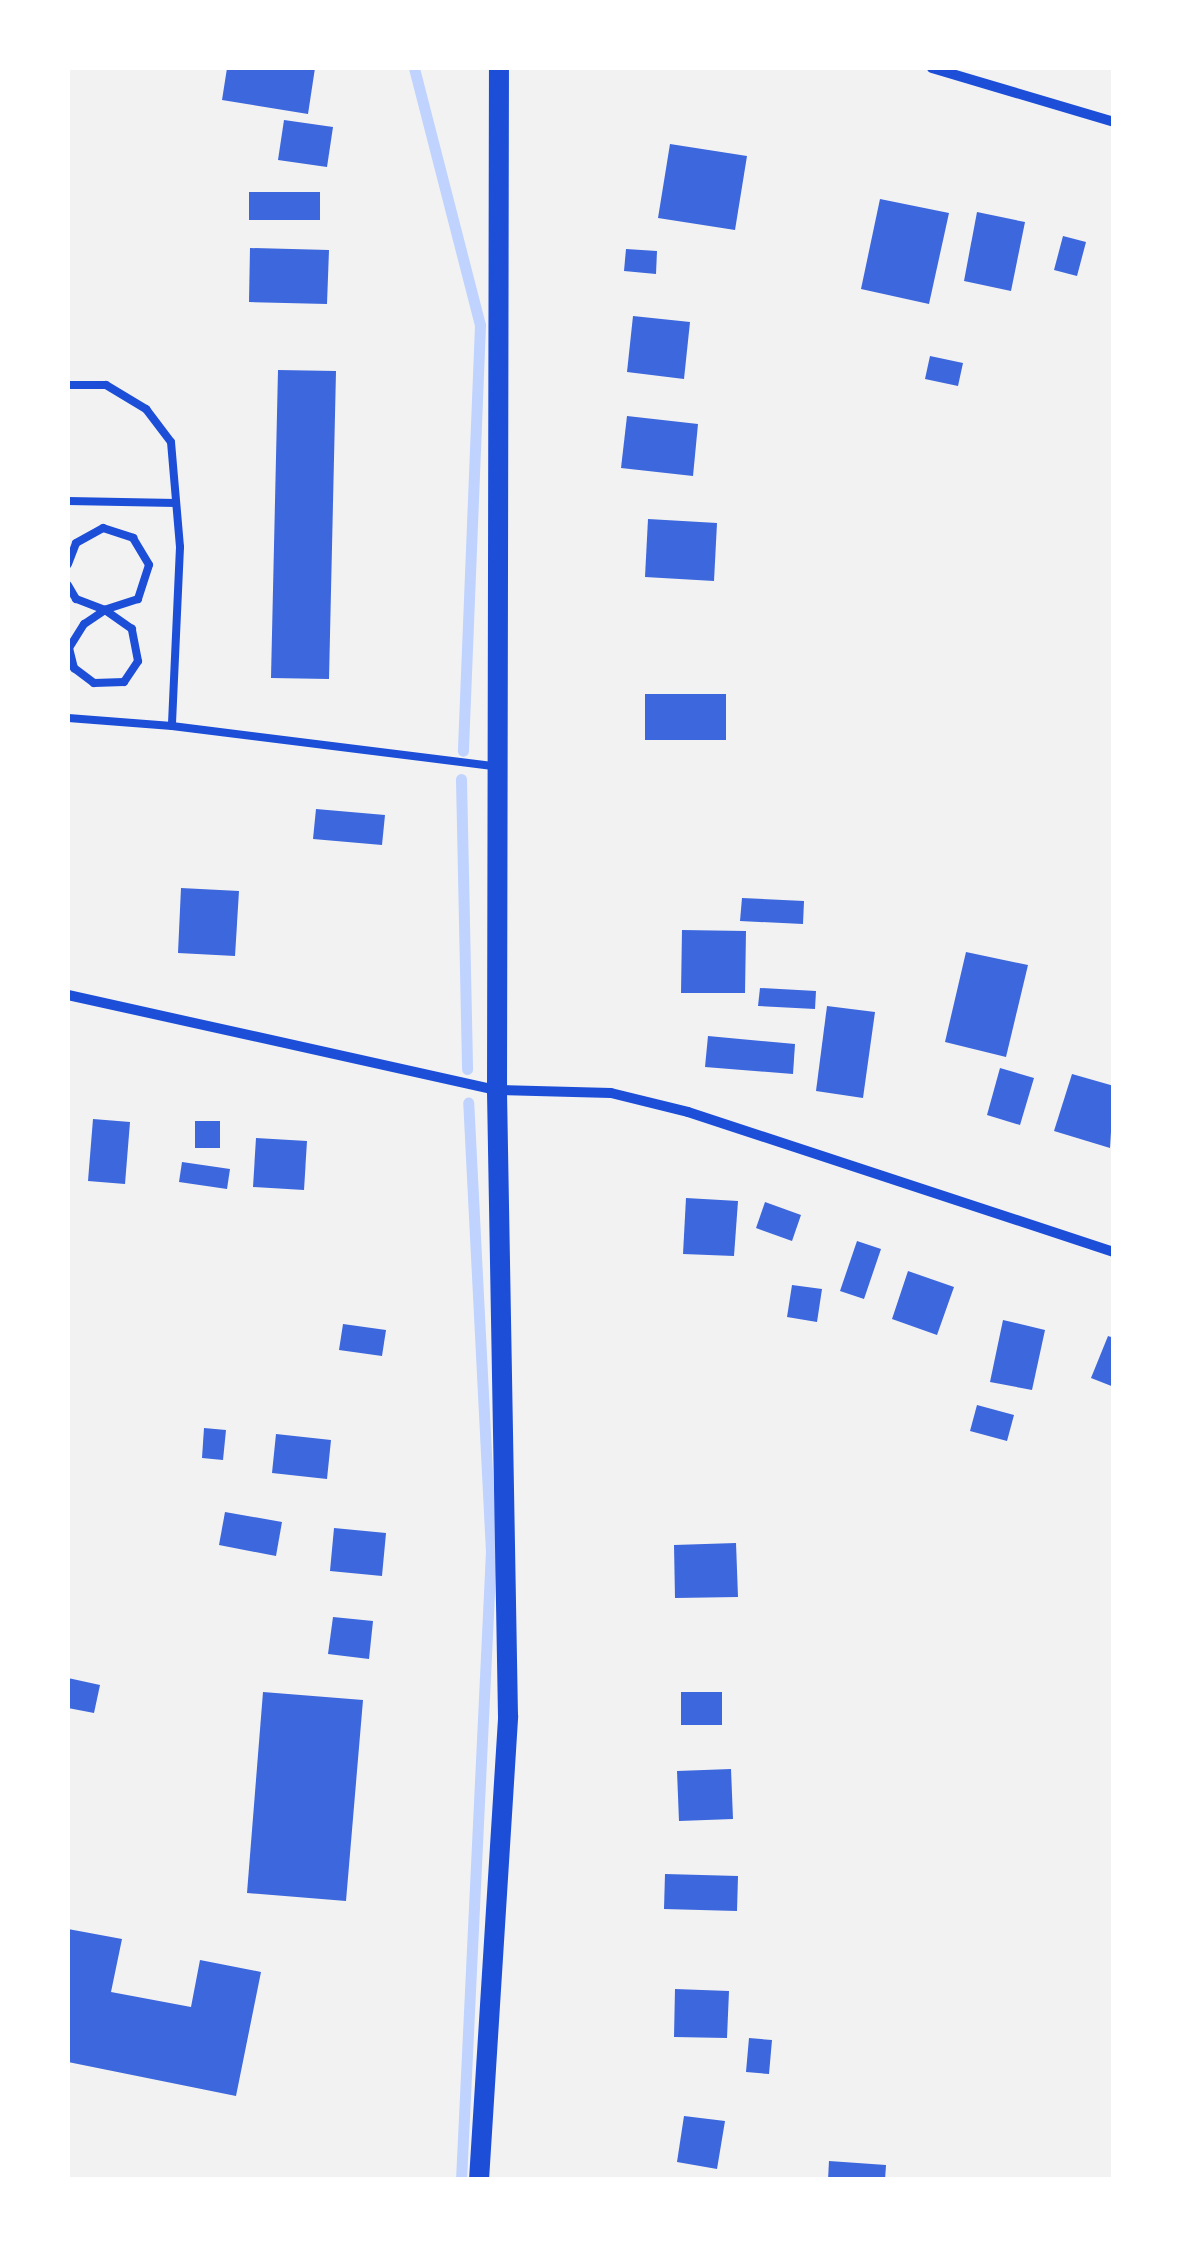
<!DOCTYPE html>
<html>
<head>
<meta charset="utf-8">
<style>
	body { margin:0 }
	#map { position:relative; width:1181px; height:2247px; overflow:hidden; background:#f2f2f2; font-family:"Roboto Condensed",sans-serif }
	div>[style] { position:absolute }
	.stream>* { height:11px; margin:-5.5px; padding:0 5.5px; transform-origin:5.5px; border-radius:5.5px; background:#bfd3fe }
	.building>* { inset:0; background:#3d67dc }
	.service>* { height:8px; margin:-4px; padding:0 4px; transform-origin:4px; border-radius:4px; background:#1d4ed8 }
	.minor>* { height:10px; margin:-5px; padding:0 5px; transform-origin:5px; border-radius:5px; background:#1d4ed8 }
	.secondary>* { height:20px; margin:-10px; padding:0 10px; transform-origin:10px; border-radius:10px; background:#1d4ed8 }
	span { translate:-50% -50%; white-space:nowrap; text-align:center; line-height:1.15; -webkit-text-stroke:9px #fff; paint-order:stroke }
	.frame { position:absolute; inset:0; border:70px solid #fff; pointer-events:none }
</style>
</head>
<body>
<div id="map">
	<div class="stream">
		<i style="left:414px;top:68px;width:265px;rotate:75.6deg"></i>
		<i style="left:480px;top:325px;width:426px;rotate:92.3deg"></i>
		<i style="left:461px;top:779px;width:290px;rotate:88.8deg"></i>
		<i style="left:461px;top:2180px;width:629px;rotate:-87.27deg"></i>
		<i style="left:491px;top:1552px;width:450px;rotate:-92.9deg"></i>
	</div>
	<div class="building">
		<i style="clip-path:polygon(227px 68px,315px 68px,308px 114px,222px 100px)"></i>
		<i style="clip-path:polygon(284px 120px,333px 127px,327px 167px,278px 160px)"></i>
		<i style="clip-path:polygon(670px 144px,747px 156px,735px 230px,658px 218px)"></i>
		<i style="clip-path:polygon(249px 192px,320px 192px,320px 220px,249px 220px)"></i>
		<i style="clip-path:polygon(880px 199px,949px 213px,929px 304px,861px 289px)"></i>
		<i style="clip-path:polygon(977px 212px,1025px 222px,1011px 291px,964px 281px)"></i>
		<i style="clip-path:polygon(1063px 236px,1086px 242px,1077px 276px,1054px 270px)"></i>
		<i style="clip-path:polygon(250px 248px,329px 250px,327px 304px,249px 302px)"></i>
		<i style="clip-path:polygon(626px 249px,657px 251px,656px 274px,624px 271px)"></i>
		<i style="clip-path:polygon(633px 316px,690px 322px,684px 379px,627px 372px)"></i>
		<i style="clip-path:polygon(930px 356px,963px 363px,958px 386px,925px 379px)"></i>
		<i style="clip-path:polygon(278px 370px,336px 371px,329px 679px,271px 678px)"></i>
		<i style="clip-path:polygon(627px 416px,698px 424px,693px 476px,621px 468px)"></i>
		<i style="clip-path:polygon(648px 519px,717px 523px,714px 581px,645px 577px)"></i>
		<i style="clip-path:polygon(645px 694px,726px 694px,726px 740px,645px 740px)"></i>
		<i style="clip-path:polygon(316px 809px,385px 815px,382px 845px,313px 839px)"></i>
		<i style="clip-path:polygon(181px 888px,239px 891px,235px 956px,178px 953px)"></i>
		<i style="clip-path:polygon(742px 898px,804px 901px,803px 924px,740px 921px)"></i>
		<i style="clip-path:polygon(682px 930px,746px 931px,745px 993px,681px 993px)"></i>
		<i style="clip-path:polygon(966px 952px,1028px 965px,1006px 1057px,945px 1042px)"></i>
		<i style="clip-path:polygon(760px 988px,816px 991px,815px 1009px,758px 1006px)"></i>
		<i style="clip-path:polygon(827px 1006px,875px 1012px,863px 1098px,816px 1091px)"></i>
		<i style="clip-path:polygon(708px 1036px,795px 1044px,793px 1074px,705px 1067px)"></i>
		<i style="clip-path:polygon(1000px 1068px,1034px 1078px,1020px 1125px,987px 1115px)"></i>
		<i style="clip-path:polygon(1072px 1074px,1114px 1086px,1110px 1148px,1054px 1131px)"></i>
		<i style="clip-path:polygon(93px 1119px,130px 1122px,125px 1184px,88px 1181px)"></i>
		<i style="clip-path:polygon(195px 1121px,220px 1121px,220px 1148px,195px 1148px)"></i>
		<i style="clip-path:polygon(256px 1138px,307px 1141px,304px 1190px,253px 1187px)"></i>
		<i style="clip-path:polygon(182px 1162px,230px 1169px,227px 1189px,179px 1182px)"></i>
		<i style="clip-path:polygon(686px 1198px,738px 1201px,734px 1256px,683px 1254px)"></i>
		<i style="clip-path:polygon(765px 1202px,801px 1215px,792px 1241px,756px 1228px)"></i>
		<i style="clip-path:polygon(857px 1241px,881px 1249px,864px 1299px,840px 1291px)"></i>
		<i style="clip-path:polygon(908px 1271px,954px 1287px,937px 1335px,892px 1319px)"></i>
		<i style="clip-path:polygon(792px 1285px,822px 1289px,817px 1322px,787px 1317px)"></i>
		<i style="clip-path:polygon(1003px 1320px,1045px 1330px,1032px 1390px,990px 1382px)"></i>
		<i style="clip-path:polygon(343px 1324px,386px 1330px,382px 1356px,339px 1350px)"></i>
		<i style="clip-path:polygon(1108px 1336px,1114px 1338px,1114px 1387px,1091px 1378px)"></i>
		<i style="clip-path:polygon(977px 1405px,1014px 1415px,1007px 1441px,970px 1431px)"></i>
		<i style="clip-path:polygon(204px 1428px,226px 1430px,223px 1460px,202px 1458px)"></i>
		<i style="clip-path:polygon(276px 1434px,331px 1440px,327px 1479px,272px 1473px)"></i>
		<i style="clip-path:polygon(225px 1512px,282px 1522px,276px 1556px,219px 1545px)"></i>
		<i style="clip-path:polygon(334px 1528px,386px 1533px,382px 1576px,330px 1571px)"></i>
		<i style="clip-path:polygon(736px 1543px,738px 1597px,675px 1598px,674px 1545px)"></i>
		<i style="clip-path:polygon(333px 1617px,373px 1621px,369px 1659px,328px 1654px)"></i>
		<i style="clip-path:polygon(68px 1678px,100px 1685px,94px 1713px,68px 1708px)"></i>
		<i style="clip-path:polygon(263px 1692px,363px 1700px,346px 1901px,247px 1893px)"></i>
		<i style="clip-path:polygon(681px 1692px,722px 1692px,722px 1725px,681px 1725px)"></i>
		<i style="clip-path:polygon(731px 1769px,733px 1819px,679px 1821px,677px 1771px)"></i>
		<i style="clip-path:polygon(665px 1874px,738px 1876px,737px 1911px,664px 1909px)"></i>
		<i style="clip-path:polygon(68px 1929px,122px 1939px,111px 1992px,191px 2007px,200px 1960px,261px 1972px,236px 2096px,68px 2062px)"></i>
		<i style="clip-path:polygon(675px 1989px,729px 1991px,727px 2038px,674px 2037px)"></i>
		<i style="clip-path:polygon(749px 2038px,772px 2040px,769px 2074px,746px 2072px)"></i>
		<i style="clip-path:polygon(684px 2116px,725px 2121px,717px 2169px,677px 2162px)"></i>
		<i style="clip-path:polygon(829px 2161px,886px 2165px,885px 2180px,828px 2180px)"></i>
	</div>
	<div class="service">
		<i style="left:68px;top:385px;width:38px"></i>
		<i style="left:106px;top:385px;width:47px;rotate:31deg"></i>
		<i style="left:146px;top:409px;width:41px;rotate:52.9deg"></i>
		<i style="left:171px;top:442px;width:105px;rotate:85.1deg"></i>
		<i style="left:180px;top:547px;width:179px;rotate:92.6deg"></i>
		<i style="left:172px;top:726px;width:104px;rotate:-175.6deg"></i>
		<i style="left:68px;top:501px;width:108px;rotate:1.1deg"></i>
		<i style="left:68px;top:564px;width:22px;rotate:-69deg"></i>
		<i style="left:76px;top:543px;width:31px;rotate:-29deg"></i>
		<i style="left:103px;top:528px;width:32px;rotate:18deg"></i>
		<i style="left:133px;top:538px;width:31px;rotate:59deg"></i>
		<i style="left:149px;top:565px;width:36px;rotate:108deg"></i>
		<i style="left:138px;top:599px;width:35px;rotate:162deg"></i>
		<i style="left:105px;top:610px;width:25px;rotate:146deg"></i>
		<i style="left:84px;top:624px;width:28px;rotate:122deg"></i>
		<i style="left:69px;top:648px;width:21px;rotate:76deg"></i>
		<i style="left:74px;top:668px;width:25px;rotate:37deg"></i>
		<i style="left:94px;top:683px;width:30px;rotate:-2deg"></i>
		<i style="left:124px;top:682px;width:25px;rotate:-56deg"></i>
		<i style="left:138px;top:661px;width:33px;rotate:-101deg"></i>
		<i style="left:132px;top:629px;width:33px;rotate:-145deg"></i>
		<i style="left:105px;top:610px;width:31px;rotate:-159deg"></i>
		<i style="left:76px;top:599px;width:16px;rotate:-120deg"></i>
		<i style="left:172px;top:726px;width:325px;rotate:7.1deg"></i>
	</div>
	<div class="minor">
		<i style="left:932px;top:68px;width:190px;rotate:16.5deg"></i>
		<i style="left:68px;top:995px;width:439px;rotate:12.5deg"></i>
		<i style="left:497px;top:1090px;width:114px;rotate:1.5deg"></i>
		<i style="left:611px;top:1093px;width:79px;rotate:13.9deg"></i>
		<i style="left:688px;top:1112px;width:448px;rotate:18.2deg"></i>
	</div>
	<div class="secondary">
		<i style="left:479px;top:2180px;width:465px;rotate:-86.4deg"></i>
		<i style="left:508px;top:1716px;width:626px;rotate:-91.01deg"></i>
		<i style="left:497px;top:1090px;width:1022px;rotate:-89.89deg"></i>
	</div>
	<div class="frame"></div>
</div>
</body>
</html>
